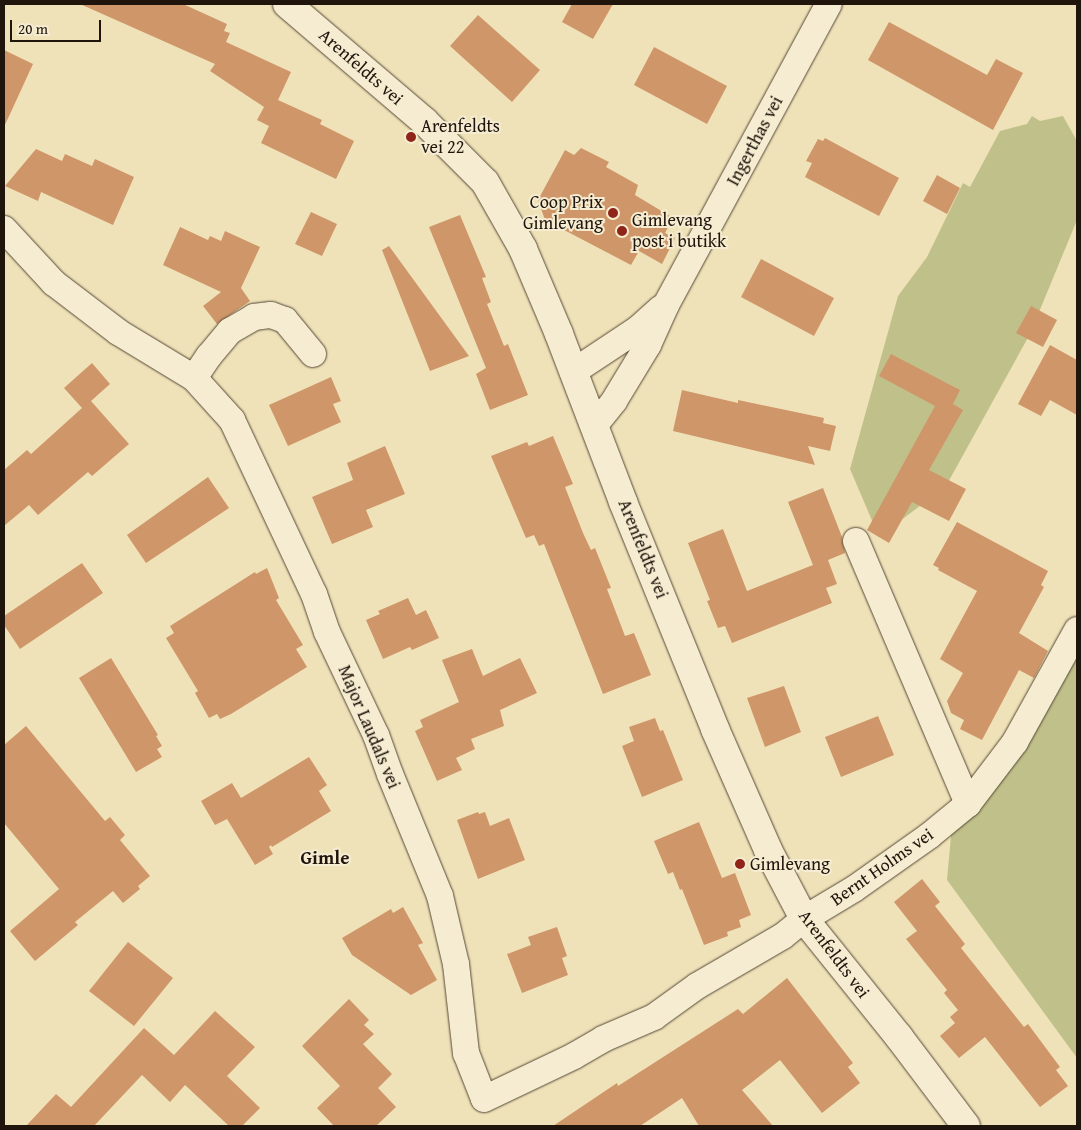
<!DOCTYPE html>
<html>
<head>
<meta charset="utf-8">
<style>
	body { margin:0 }
	#map { position:relative; width:1081px; height:1130px; overflow:hidden; background:#f0e2b8; font-family:"Gentium Book Plus",serif }
	div>[style] { position:absolute }
	.green>* { inset:0; background:#c0c18a }
	.building>* { inset:0; background:#cf9669 }
	.roads { filter:drop-shadow(0 0 1px #544837) drop-shadow(0 0 1px #544837) }
	.minor>* { height:26px; margin:-13px; padding:0 13px; transform-origin:13px; border-radius:13px; background:#f5ecd1 }
	.tertiary>* { height:28px; margin:-14px; padding:0 14px; transform-origin:14px; border-radius:14px; background:#f5ecd1 }
	.dots>* { width:14px; height:14px; translate:-50% -50%; box-sizing:border-box; border:2px solid #f5ecd1; border-radius:50% }
	span { translate:-50% -50%; white-space:nowrap; text-align:center; line-height:1.15; -webkit-text-stroke:4px #f5ecd1; paint-order:stroke }
	.street-label { font-size:18px; color:#20150c }
	.poi-label { font-size:18px; color:#20150c }
	.left { translate:0 -50%; text-align:left }
	.right { translate:-100% -50%; text-align:right }
	.neighbourhood-label { font-size:19px; color:#20150c; font-weight:700 }
	.frame { position:absolute; inset:0; border:5px solid #20150c; pointer-events:none }
	.scale { position:absolute; left:10px; top:20px; width:91px; height:22px; box-sizing:border-box; border:2px solid #20150c; border-top:0; padding-left:6px; font-size:15px; line-height:18px; white-space:nowrap; color:#20150c; -webkit-text-stroke:4px #f5ecd1; paint-order:stroke }
</style>
</head>
<body>
<div id="map">
	<div class="green">
		<i style="clip-path:polygon(1032px 116px,1040px 121px,1063px 116px,1077px 141px,1077px 220px,1030px 334px,946px 486px,879px 537px,850px 469px,898px 296px,927px 257px,963px 183px,970px 187px,1000px 131px,1027px 124px)"></i>
		<i style="clip-path:polygon(1077px 628px,1077px 1058px,947px 880px,953px 814px)"></i>
	</div>
	<div class="building">
		<i style="clip-path:polygon(80px 4px,183px 4px,227px 24px,224px 31px,230px 33px,226px 42px,291px 72px,278px 100px,322px 120px,320px 124px,354px 141px,336px 179px,261px 143px,269px 126px,257px 120px,264px 107px,210px 71px,215px 64px)"></i>
		<i style="clip-path:polygon(572px 4px,613px 4px,593px 39px,562px 22px)"></i>
		<i style="clip-path:polygon(478px 15px,540px 70px,512px 102px,450px 46px)"></i>
		<i style="clip-path:polygon(889px 22px,987px 75px,996px 59px,1023px 73px,993px 130px,868px 60px)"></i>
		<i style="clip-path:polygon(654px 47px,727px 86px,707px 124px,634px 85px)"></i>
		<i style="clip-path:polygon(4px 50px,33px 64px,4px 127px)"></i>
		<i style="clip-path:polygon(825px 138px,899px 178px,879px 216px,805px 177px,812px 163px,806px 161px,818px 139px,823px 141px)"></i>
		<i style="clip-path:polygon(581px 148px,609px 162px,606px 167px,638px 185px,635px 195px,673px 218px,665px 233px,675px 238px,662px 264px,639px 251px,631px 265px,545px 220px,538px 200px,565px 150px,574px 155px)"></i>
		<i style="clip-path:polygon(36px 149px,62px 161px,65px 154px,92px 166px,95px 159px,134px 177px,113px 225px,41px 192px,38px 201px,5px 186px)"></i>
		<i style="clip-path:polygon(937px 175px,960px 188px,947px 214px,923px 201px)"></i>
		<i style="clip-path:polygon(311px 212px,337px 224px,322px 256px,295px 244px)"></i>
		<i style="clip-path:polygon(460px 215px,486px 277px,482px 278px,491px 302px,487px 304px,504px 346px,508px 344px,528px 395px,490px 410px,476px 374px,486px 368px,429px 227px)"></i>
		<i style="clip-path:polygon(180px 227px,208px 240px,210px 236px,221px 241px,225px 231px,260px 247px,241px 288px,250px 301px,217px 324px,203px 306px,221px 292px,163px 265px)"></i>
		<i style="clip-path:polygon(389px 246px,469px 356px,430px 371px,382px 250px)"></i>
		<i style="clip-path:polygon(761px 259px,834px 298px,814px 336px,741px 297px)"></i>
		<i style="clip-path:polygon(1031px 306px,1057px 320px,1043px 347px,1016px 333px)"></i>
		<i style="clip-path:polygon(1050px 345px,1077px 360px,1077px 415px,1050px 400px,1041px 416px,1018px 404px)"></i>
		<i style="clip-path:polygon(891px 354px,960px 390px,953px 404px,963px 410px,929px 470px,966px 489px,949px 521px,912px 502px,889px 543px,867px 530px,935px 406px,879px 376px)"></i>
		<i style="clip-path:polygon(92px 363px,110px 384px,91px 401px,129px 444px,92px 476px,88px 472px,38px 515px,29px 505px,4px 526px,4px 470px,27px 450px,31px 454px,82px 408px,64px 388px)"></i>
		<i style="clip-path:polygon(331px 377px,341px 401px,333px 404px,341px 422px,288px 446px,269px 405px)"></i>
		<i style="clip-path:polygon(682px 390px,738px 403px,738px 400px,824px 418px,823px 423px,836px 426px,830px 451px,808px 446px,815px 465px,673px 431px)"></i>
		<i style="clip-path:polygon(553px 436px,573px 484px,565px 487px,583px 533px,591px 550px,595px 548px,611px 588px,607px 589px,625px 636px,634px 633px,651px 675px,603px 694px,544px 544px,539px 546px,534px 535px,526px 538px,491px 456px,527px 442px,529px 446px)"></i>
		<i style="clip-path:polygon(385px 446px,405px 494px,366px 510px,373px 527px,332px 544px,312px 497px,353px 480px,347px 463px)"></i>
		<i style="clip-path:polygon(208px 477px,229px 508px,146px 563px,127px 535px)"></i>
		<i style="clip-path:polygon(823px 488px,842px 537px,845px 553px,828px 560px,837px 584px,826px 588px,832px 603px,732px 643px,725px 626px,718px 628px,707px 601px,710px 600px,688px 543px,723px 529px,747px 591px,813px 565px,788px 502px)"></i>
		<i style="clip-path:polygon(957px 522px,1048px 571px,1041px 585px,1044px 587px,1019px 633px,1048px 651px,1034px 678px,1019px 670px,982px 740px,960px 729px,964px 720px,951px 713px,947px 701px,963px 673px,940px 659px,977px 591px,938px 570px,939px 568px,933px 565px)"></i>
		<i style="clip-path:polygon(82px 563px,103px 593px,20px 649px,4px 625px,4px 616px)"></i>
		<i style="clip-path:polygon(267px 568px,279px 598px,276px 600px,303px 645px,296px 649px,307px 667px,231px 714px,220px 719px,217px 714px,209px 718px,195px 693px,198px 691px,166px 638px,174px 633px,170px 626px,255px 572px,256px 574px)"></i>
		<i style="clip-path:polygon(408px 598px,416px 615px,426px 610px,439px 638px,412px 650px,410px 647px,383px 659px,366px 620px,380px 614px,378px 611px)"></i>
		<i style="clip-path:polygon(472px 649px,483px 676px,520px 658px,537px 693px,500px 710px,504px 726px,471px 739px,475px 749px,456px 758px,462px 770px,437px 781px,415px 731px,423px 727px,420px 720px,459px 702px,442px 660px)"></i>
		<i style="clip-path:polygon(111px 658px,158px 735px,156px 736px,162px 746px,157px 749px,162px 757px,136px 772px,79px 678px)"></i>
		<i style="clip-path:polygon(784px 686px,801px 732px,765px 747px,747px 698px)"></i>
		<i style="clip-path:polygon(878px 716px,894px 755px,841px 777px,825px 737px)"></i>
		<i style="clip-path:polygon(655px 718px,660px 731px,663px 730px,683px 780px,642px 797px,622px 746px,634px 741px,629px 727px)"></i>
		<i style="clip-path:polygon(26px 726px,105px 821px,110px 817px,125px 835px,120px 840px,150px 876px,138px 886px,140px 889px,123px 903px,113px 891px,75px 922px,78px 925px,35px 961px,10px 931px,59px 889px,4px 823px,4px 745px)"></i>
		<i style="clip-path:polygon(309px 757px,327px 785px,319px 791px,331px 811px,272px 847px,271px 845px,269px 847px,273px 854px,255px 865px,227px 819px,215px 825px,201px 801px,232px 783px,241px 798px)"></i>
		<i style="clip-path:polygon(478px 812px,479px 814px,485px 812px,490px 826px,509px 818px,525px 860px,478px 879px,457px 820px)"></i>
		<i style="clip-path:polygon(699px 822px,722px 878px,735px 873px,751px 915px,739px 920px,741px 927px,727px 932px,728px 936px,704px 945px,682px 889px,680px 890px,673px 872px,668px 874px,654px 841px)"></i>
		<i style="clip-path:polygon(922px 879px,940px 902px,935px 906px,965px 944px,961px 948px,1024px 1027px,1028px 1024px,1060px 1067px,1056px 1070px,1068px 1086px,1040px 1107px,985px 1037px,959px 1058px,940px 1036px,955px 1023px,950px 1017px,958px 1010px,944px 993px,947px 990px,906px 939px,917px 931px,894px 902px)"></i>
		<i style="clip-path:polygon(403px 907px,423px 943px,418px 945px,437px 980px,411px 995px,352px 955px,342px 938px,391px 909px,393px 913px)"></i>
		<i style="clip-path:polygon(557px 927px,567px 956px,562px 958px,568px 975px,522px 993px,507px 954px,531px 945px,528px 937px)"></i>
		<i style="clip-path:polygon(128px 942px,173px 978px,134px 1026px,89px 991px)"></i>
		<i style="clip-path:polygon(787px 978px,853px 1063px,848px 1067px,860px 1083px,822px 1113px,780px 1060px,742px 1090px,773px 1126px,699px 1126px,682px 1098px,640px 1126px,553px 1126px,617px 1083px,618px 1086px,738px 1009px,743px 1014px)"></i>
		<i style="clip-path:polygon(349px 999px,369px 1020px,364px 1025px,374px 1034px,363px 1044px,392px 1074px,378px 1088px,396px 1107px,376px 1126px,334px 1126px,317px 1108px,340px 1086px,302px 1046px)"></i>
		<i style="clip-path:polygon(215px 1011px,255px 1047px,227px 1076px,260px 1108px,242px 1126px,229px 1126px,185px 1085px,170px 1102px,142px 1075px,94px 1126px,26px 1126px,56px 1094px,71px 1107px,144px 1028px,174px 1055px)"></i>
	</div>
	<div class="roads">
		<div class="minor">
			<i style="left:4px;top:229px;width:74px;rotate:47.2deg"></i>
			<i style="left:54px;top:283px;width:81px;rotate:37.4deg"></i>
			<i style="left:118px;top:332px;width:89px;rotate:31.2deg"></i>
			<i style="left:194px;top:378px;width:57px;rotate:47.9deg"></i>
			<i style="left:232px;top:420px;width:192px;rotate:64.8deg"></i>
			<i style="left:314px;top:594px;width:40px;rotate:71.1deg"></i>
			<i style="left:327px;top:632px;width:114px;rotate:64.6deg"></i>
			<i style="left:376px;top:735px;width:41px;rotate:70.3deg"></i>
			<i style="left:390px;top:774px;width:132px;rotate:67.7deg"></i>
			<i style="left:440px;top:896px;width:70px;rotate:76.8deg"></i>
			<i style="left:456px;top:964px;width:90px;rotate:83.6deg"></i>
			<i style="left:466px;top:1053px;width:49px;rotate:68.6deg"></i>
			<i style="left:484px;top:1099px;width:100px;rotate:-25.5deg"></i>
			<i style="left:574px;top:1056px;width:34px;rotate:-30deg"></i>
			<i style="left:603px;top:1039px;width:56px;rotate:-23.3deg"></i>
			<i style="left:654px;top:1017px;width:53px;rotate:-35.8deg"></i>
			<i style="left:697px;top:986px;width:99px;rotate:-30.2deg"></i>
			<i style="left:783px;top:936px;width:27px;rotate:-39deg"></i>
			<i style="left:804px;top:919px;width:58px;rotate:-31deg"></i>
			<i style="left:854px;top:889px;width:92px;rotate:-35.2deg"></i>
			<i style="left:929px;top:836px;width:50px;rotate:-39.4deg"></i>
			<i style="left:968px;top:804px;width:78px;rotate:-52.8deg"></i>
			<i style="left:1015px;top:742px;width:128px;rotate:-61deg"></i>
			<i style="left:573px;top:372px;width:78px;rotate:-33.5deg"></i>
			<i style="left:638px;top:329px;width:31px;rotate:-42deg"></i>
			<i style="left:194px;top:378px;width:27px;rotate:-56deg"></i>
			<i style="left:209px;top:356px;width:33px;rotate:-50deg"></i>
			<i style="left:230px;top:331px;width:28px;rotate:-30deg"></i>
			<i style="left:254px;top:317px;width:17px;rotate:-7deg"></i>
			<i style="left:271px;top:315px;width:15px;rotate:20deg"></i>
			<i style="left:285px;top:320px;width:44px;rotate:50.5deg"></i>
			<i style="left:594px;top:426px;width:32px;rotate:-51deg"></i>
			<i style="left:614px;top:401px;width:66px;rotate:-58.7deg"></i>
			<i style="left:648px;top:345px;width:44px;rotate:-65.8deg"></i>
			<i style="left:666px;top:305px;width:342px;rotate:-61.6deg"></i>
			<i style="left:856px;top:541px;width:286px;rotate:66.9deg"></i>
		</div>
		<div class="tertiary">
			<i style="left:287px;top:4px;width:180px;rotate:40.5deg"></i>
			<i style="left:424px;top:121px;width:86px;rotate:45deg"></i>
			<i style="left:485px;top:182px;width:77px;rotate:60.4deg"></i>
			<i style="left:523px;top:249px;width:92px;rotate:67deg"></i>
			<i style="left:559px;top:334px;width:180px;rotate:69.1deg"></i>
			<i style="left:623px;top:502px;width:245px;rotate:67.9deg"></i>
			<i style="left:715px;top:729px;width:132px;rotate:66.3deg"></i>
			<i style="left:768px;top:850px;width:78px;rotate:62.4deg"></i>
			<i style="left:804px;top:919px;width:151px;rotate:51.2deg"></i>
			<i style="left:899px;top:1037px;width:111px;rotate:53deg"></i>
		</div>
	</div>
	<div class="dots">
		<i style="left:411px;top:137px;background:#8f2418"></i>
		<i style="left:613px;top:213px;background:#8f2418"></i>
		<i style="left:622px;top:231px;background:#8f2418"></i>
		<i style="left:740px;top:864px;background:#8f2418"></i>
	</div>
	<div class="street-label">
		<span style="left:361px;top:67px;rotate:41deg">Arenfeldts vei</span>
		<span style="left:755px;top:141px;rotate:-62deg">Ingerthas vei</span>
		<span style="left:643px;top:549px;rotate:68deg">Arenfeldts vei</span>
		<span style="left:369px;top:727px;rotate:67deg">Major Laudals vei</span>
		<span style="left:882px;top:867px;rotate:-35deg">Bernt Holms vei</span>
		<span style="left:834px;top:954px;rotate:53deg">Arenfeldts vei</span>
	</div>
	<div class="poi-label">
		<span class="left" style="left:421px;top:137px">Arenfeldts<br>vei 22</span>
		<span class="right" style="left:603px;top:213px">Coop Prix<br>Gimlevang</span>
		<span class="left" style="left:632px;top:231px">Gimlevang<br>post i butikk</span>
		<span class="left" style="left:750px;top:864px">Gimlevang</span>
	</div>
	<div class="neighbourhood-label">
		<span style="left:325px;top:858px">Gimle</span>
	</div>
	<div class="frame"></div>
	<div class="scale">20 m</div>
</div>
</body>
</html>
